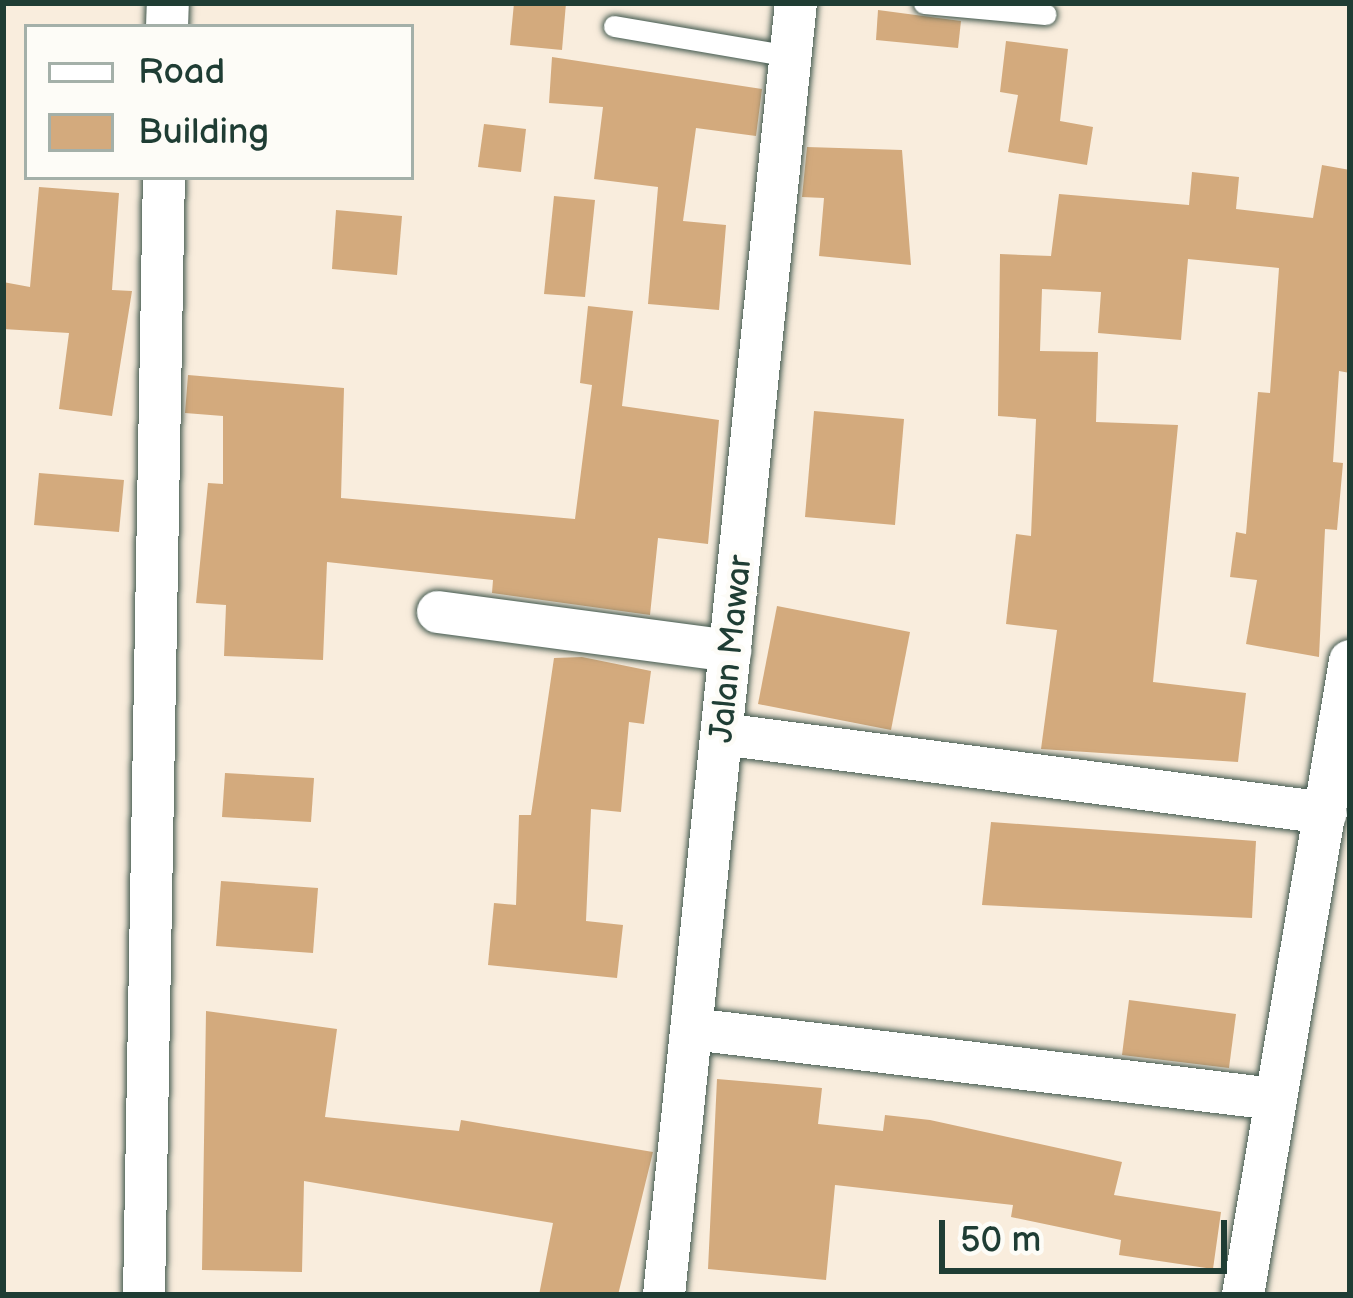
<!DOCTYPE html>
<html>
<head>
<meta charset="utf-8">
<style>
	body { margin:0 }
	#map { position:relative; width:1353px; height:1298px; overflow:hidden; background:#f9eddd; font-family:"Balsamiq Sans",sans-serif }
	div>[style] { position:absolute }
	.building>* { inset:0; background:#d3aa7d }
	.roads { filter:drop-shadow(0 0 3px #40574d) drop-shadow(0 0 3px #40574d) }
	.service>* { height:21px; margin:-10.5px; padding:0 10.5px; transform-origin:10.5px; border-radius:10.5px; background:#fff }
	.minor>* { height:42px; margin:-21px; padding:0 21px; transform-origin:21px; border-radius:21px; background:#fff }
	span { translate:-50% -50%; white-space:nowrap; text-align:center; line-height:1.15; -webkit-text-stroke:9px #fdfcf7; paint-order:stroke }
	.street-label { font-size:33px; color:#1f3d34 }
	.frame { position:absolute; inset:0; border:6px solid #1f3d34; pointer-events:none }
	.legend { position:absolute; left:24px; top:24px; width:390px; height:156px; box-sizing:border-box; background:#fdfcf7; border:3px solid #a4b0a9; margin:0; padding:15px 21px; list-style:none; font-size:36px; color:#1f3d34 }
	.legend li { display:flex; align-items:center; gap:24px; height:60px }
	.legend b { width:60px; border:3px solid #a4b0a9 }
	.scale { position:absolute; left:939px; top:1220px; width:288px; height:54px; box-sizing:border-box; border:6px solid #1f3d34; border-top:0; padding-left:15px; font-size:36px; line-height:42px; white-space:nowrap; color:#1f3d34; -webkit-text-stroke:9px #fdfcf7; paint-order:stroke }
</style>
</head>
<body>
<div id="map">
	<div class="building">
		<i style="clip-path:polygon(514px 3px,566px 3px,562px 50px,510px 45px)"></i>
		<i style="clip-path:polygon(878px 10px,961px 21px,958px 48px,876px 40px)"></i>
		<i style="clip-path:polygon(1006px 41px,1068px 49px,1060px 121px,1093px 127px,1087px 165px,1008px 152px,1018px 95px,1000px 92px)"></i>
		<i style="clip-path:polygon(552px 57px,762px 89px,756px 136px,696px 128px,683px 221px,726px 225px,719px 310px,648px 304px,658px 187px,594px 179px,603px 107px,549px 103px)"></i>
		<i style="clip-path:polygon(484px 124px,526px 129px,521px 172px,478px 167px)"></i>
		<i style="clip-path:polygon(807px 147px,902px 150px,911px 265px,819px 256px,824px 198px,802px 197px)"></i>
		<i style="clip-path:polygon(1322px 165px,1350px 170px,1350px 373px,1339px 371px,1333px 462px,1343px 463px,1337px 530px,1325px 529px,1319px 657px,1246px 644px,1257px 580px,1230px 577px,1236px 532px,1246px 534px,1258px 392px,1270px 393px,1279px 268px,1188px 259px,1181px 340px,1098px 333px,1101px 292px,1042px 289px,1040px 351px,1098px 352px,1096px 422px,1178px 425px,1153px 682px,1246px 693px,1238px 762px,1041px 749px,1057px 630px,1006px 624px,1016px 534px,1031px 536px,1036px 419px,998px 416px,1000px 254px,1051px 256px,1059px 194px,1189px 205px,1192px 172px,1239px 177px,1236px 209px,1313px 218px)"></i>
		<i style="clip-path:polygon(39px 187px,119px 193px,112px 290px,132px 291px,112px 416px,59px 409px,69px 333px,3px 329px,3px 282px,30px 287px)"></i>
		<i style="clip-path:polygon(554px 196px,595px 200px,585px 297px,544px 294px)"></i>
		<i style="clip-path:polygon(336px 210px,402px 216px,397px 275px,332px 269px)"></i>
		<i style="clip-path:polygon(588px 306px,633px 311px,622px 406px,719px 420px,708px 544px,658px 538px,650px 615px,492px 593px,493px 580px,327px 562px,323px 660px,224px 656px,226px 605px,196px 603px,208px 483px,223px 484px,223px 416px,185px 413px,188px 375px,344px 388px,341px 498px,575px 519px,592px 385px,580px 383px)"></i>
		<i style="clip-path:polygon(814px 411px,904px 419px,895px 525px,805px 517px)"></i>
		<i style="clip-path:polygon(39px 473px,124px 480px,119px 532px,34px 525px)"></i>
		<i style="clip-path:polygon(777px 606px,910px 632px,891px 730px,758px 704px)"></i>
		<i style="clip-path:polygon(582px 657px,651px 671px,644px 724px,629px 722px,621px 812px,591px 809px,586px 921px,623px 925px,617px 978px,488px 965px,494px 903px,516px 905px,519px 815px,531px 815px,554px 658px)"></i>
		<i style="clip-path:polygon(225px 773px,314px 778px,311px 822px,222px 817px)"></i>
		<i style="clip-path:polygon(991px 822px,1256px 841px,1252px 918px,982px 905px)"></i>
		<i style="clip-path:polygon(221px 881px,318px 888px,313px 953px,216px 946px)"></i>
		<i style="clip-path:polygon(1129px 1000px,1236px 1014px,1229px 1068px,1122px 1055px)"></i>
		<i style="clip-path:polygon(206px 1011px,337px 1029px,325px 1117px,459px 1131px,461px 1120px,653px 1152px,618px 1295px,539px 1295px,553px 1223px,304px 1181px,302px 1272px,202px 1270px)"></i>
		<i style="clip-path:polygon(717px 1079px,822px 1088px,818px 1124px,883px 1131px,885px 1115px,930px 1120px,1122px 1162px,1114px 1195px,1221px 1212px,1213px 1269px,1119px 1255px,1121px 1240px,1011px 1217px,1013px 1205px,835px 1185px,826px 1280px,708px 1269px)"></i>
	</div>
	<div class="roads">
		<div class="service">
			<i style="left:924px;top:3px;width:122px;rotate:5.2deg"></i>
			<i style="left:614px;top:26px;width:179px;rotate:9.7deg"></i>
		</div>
		<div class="minor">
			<i style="left:167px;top:27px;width:24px;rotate:-88deg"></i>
			<i style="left:438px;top:612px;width:295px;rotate:7.6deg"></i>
			<i style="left:722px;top:734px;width:609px;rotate:7.45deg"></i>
			<i style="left:692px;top:1029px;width:586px;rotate:6.86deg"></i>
			<i style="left:144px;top:1295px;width:1118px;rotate:-88.98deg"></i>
			<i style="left:664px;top:1295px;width:1299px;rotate:-84.17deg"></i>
			<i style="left:1243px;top:1295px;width:643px;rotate:-80.42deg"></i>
		</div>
	</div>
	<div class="street-label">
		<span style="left:732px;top:649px;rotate:-84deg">Jalan Mawar</span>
	</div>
	<div class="frame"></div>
	<ul class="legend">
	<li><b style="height:15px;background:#fff"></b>Road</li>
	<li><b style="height:33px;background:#d3aa7d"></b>Building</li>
	</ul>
	<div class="scale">50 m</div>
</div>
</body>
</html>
